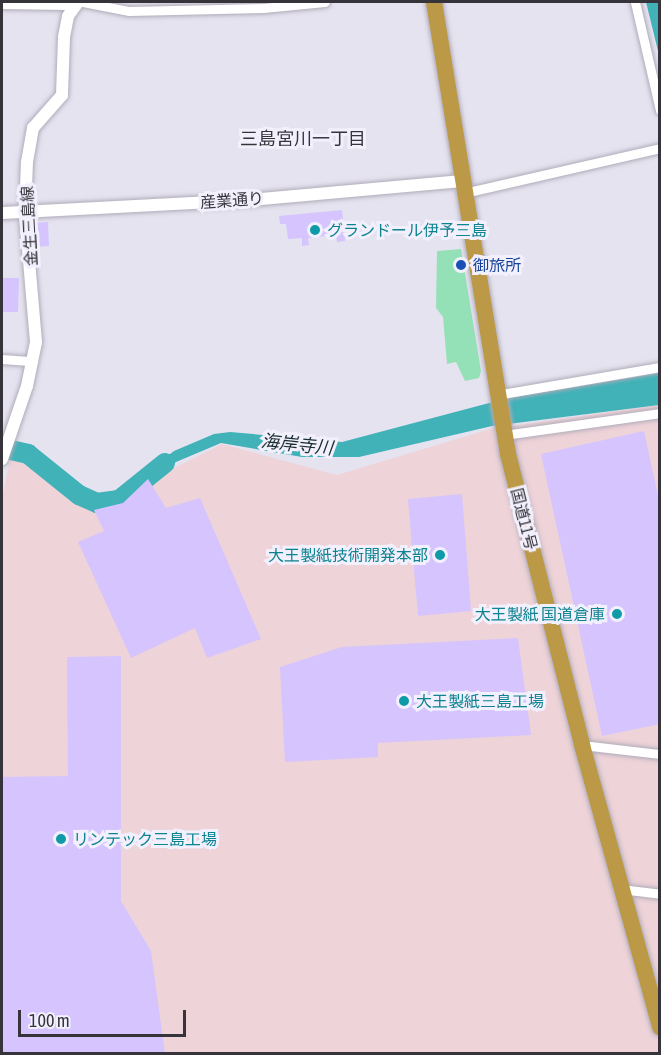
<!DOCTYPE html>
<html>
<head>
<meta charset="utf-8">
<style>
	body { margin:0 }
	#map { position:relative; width:661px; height:1055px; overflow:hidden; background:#e6e3f0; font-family:"Asap Condensed","Noto Sans JP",sans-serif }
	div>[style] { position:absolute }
	.industrial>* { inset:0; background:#eed3d8 }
	.green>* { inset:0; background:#94e1b7 }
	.water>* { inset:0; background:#40b2b8 }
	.river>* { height:20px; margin:-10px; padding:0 10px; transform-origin:10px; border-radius:10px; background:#40b2b8 }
	.building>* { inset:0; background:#d5c4fe }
	.roads { filter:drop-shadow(0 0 2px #b0acb9) drop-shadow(0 0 2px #b0acb9) }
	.street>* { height:9px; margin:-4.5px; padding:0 4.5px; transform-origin:4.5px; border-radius:4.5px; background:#fff }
	.secondary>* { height:12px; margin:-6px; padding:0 6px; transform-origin:6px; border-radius:6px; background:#fff }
	.highway>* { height:16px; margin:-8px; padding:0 8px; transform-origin:8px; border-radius:8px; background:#bc9946 }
	.dots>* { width:16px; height:16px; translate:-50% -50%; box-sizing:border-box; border:3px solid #f3f0fe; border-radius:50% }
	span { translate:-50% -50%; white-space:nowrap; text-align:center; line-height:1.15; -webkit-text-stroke:6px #f3f0fe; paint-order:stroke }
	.street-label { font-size:16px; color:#36343a }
	.culture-label { font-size:16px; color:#0d838f }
	.left { translate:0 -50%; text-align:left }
	.right { translate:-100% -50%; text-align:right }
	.transit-label { font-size:16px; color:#164399 }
	.neighbourhood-label { font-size:18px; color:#36343a }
	.water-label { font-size:18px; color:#1a2e2f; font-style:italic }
	.frame { position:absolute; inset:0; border:3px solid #36343a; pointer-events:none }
	.scale { position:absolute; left:18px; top:1010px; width:168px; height:27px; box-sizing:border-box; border:3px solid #36343a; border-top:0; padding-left:8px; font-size:18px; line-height:21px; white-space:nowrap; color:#36343a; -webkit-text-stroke:4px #f3f0fe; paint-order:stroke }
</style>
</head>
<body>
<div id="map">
	<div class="industrial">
		<i style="clip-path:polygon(659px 405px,659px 1053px,2px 1054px,2px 498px,11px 455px,90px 510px,222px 444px,337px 475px,490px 429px)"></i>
	</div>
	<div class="green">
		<i style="clip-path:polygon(461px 249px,481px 371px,479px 378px,465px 381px,456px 362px,447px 364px,443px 317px,436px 308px,437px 251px)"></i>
	</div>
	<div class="water">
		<i style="clip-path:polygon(646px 2px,659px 2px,659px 55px)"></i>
		<i style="clip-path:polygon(659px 373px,659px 405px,492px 426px,359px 457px,302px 457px,221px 443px,176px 462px,152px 482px,144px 474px,174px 451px,214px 434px,230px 432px,342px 442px,508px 398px)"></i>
	</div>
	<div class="river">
		<i style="left:2px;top:448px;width:27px;rotate:13deg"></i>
		<i style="left:28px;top:454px;width:65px;rotate:38.8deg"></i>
		<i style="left:79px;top:495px;width:20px;rotate:24deg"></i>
		<i style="left:97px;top:503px;width:22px;rotate:-8deg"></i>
		<i style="left:119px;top:500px;width:59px;rotate:-38.8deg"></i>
	</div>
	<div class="building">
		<i style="clip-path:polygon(342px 210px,345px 241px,337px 242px,336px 235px,308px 238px,309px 245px,302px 246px,302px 238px,288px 239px,286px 224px,280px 224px,279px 216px)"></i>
		<i style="clip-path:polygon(48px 222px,49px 246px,35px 247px,34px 223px)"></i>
		<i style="clip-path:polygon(2px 278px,19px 278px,18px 312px,2px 312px)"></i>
		<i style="clip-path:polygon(644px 431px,660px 505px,660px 724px,602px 736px,541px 454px)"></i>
		<i style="clip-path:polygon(148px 479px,166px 508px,200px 498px,261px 639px,207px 658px,195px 628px,131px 658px,78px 542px,104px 531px,94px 510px,123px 503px)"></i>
		<i style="clip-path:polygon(462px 494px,471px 611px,418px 616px,408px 499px)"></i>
		<i style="clip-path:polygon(518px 638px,531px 735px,378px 743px,378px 757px,285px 762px,280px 667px,342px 647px)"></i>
		<i style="clip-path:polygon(121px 656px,121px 901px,151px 951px,165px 1054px,2px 1054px,2px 777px,68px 776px,67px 657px)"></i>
	</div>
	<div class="roads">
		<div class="street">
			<i style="left:83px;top:2px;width:47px;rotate:11.1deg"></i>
			<i style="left:129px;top:11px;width:134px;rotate:-1.3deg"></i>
			<i style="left:263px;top:8px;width:62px;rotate:-5.5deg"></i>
			<i style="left:635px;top:2px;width:111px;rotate:77deg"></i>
			<i style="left:2px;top:4px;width:64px;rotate:0.9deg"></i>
			<i style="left:66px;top:5px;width:10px;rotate:-17deg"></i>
			<i style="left:464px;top:193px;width:201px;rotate:-12.9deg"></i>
			<i style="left:2px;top:359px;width:31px;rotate:4deg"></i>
			<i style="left:496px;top:395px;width:166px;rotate:-9.7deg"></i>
			<i style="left:504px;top:435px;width:158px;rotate:-8deg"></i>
			<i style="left:582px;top:745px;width:79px;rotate:6.6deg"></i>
			<i style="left:621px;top:889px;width:39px;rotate:7deg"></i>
		</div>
		<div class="secondary">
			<i style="left:2px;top:213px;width:248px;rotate:-3deg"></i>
			<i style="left:250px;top:200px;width:213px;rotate:-5.1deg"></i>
			<i style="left:2px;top:459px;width:77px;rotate:-71.1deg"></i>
			<i style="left:27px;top:386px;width:45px;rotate:-78.4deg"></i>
			<i style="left:36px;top:342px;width:129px;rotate:-94.9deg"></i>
			<i style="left:25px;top:213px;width:51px;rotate:-87.8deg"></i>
			<i style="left:27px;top:162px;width:35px;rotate:-80deg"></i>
			<i style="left:33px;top:128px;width:44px;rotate:-48.7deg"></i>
			<i style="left:62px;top:95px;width:58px;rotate:-88deg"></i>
			<i style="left:64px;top:37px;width:21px;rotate:-79deg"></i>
			<i style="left:68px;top:16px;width:17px;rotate:-54deg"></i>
		</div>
		<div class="highway">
			<i style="left:434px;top:2px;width:458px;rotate:80.7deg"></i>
			<i style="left:508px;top:454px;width:300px;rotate:75.7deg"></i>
			<i style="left:582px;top:745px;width:293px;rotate:74.5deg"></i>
		</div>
	</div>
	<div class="dots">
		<i style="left:315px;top:230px;background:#0f9aa8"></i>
		<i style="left:461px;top:265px;background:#1a4fb4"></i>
		<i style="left:440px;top:555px;background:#0f9aa8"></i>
		<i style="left:617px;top:614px;background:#0f9aa8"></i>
		<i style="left:404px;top:701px;background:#0f9aa8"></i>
		<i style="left:61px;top:839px;background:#0f9aa8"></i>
	</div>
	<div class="street-label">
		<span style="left:232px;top:200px;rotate:-4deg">産業通り</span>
		<span style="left:29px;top:226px;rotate:-93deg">金生三島線</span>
		<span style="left:524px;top:519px;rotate:76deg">国道11号</span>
	</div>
	<div class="culture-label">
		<span class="left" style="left:327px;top:230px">グランドール伊予三島</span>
		<span class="right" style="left:428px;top:555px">大王製紙技術開発本部</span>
		<span class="right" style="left:605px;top:614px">大王製紙 国道倉庫</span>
		<span class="left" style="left:416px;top:701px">大王製紙三島工場</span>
		<span class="left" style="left:73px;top:839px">リンテック三島工場</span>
	</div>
	<div class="transit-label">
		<span class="left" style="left:473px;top:265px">御旅所</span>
	</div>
	<div class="neighbourhood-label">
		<span style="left:303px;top:139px">三島宮川一丁目</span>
	</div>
	<div class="water-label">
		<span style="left:297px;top:445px;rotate:6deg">海岸寺川</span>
	</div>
	<div class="frame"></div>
	<div class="scale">100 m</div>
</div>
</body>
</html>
